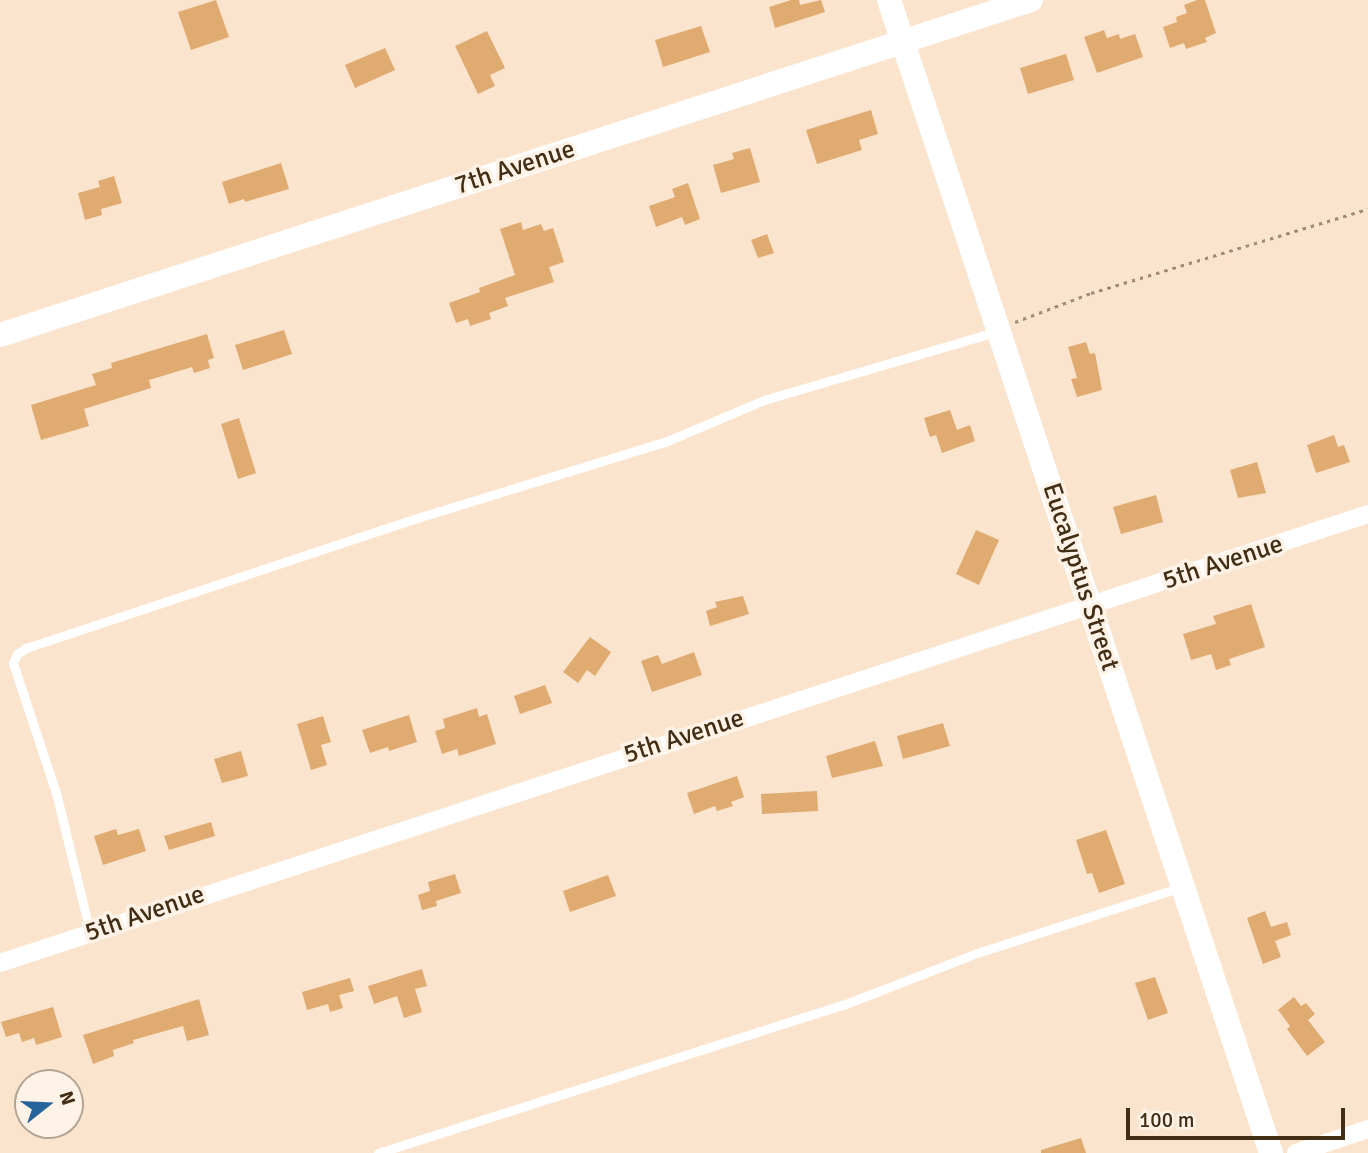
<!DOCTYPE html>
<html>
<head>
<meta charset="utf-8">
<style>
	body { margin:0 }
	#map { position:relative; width:1368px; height:1153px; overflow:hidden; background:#fae4cd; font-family:Signika,sans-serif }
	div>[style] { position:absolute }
	.building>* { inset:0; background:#e0ab71 }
	.path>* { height:2.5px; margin-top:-1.25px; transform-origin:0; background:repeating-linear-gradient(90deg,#a08b73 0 3.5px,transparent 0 8.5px) }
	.lane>* { height:9px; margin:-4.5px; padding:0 4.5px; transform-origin:4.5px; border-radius:4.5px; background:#fff }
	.street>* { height:18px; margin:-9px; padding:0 9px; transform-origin:9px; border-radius:9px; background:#fff }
	.secondary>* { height:24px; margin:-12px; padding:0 12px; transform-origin:12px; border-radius:12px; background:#fff }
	span { translate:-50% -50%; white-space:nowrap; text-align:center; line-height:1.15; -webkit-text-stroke:7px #fff3e8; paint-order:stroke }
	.street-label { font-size:26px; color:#422d15 }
	.north { position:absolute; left:14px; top:1069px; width:70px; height:70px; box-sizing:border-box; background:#fff3e8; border:2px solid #b3a494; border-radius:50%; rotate:72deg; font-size:19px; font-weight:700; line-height:28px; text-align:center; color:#422d15 }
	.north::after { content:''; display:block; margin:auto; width:24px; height:32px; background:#26659b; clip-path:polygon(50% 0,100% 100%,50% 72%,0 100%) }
	.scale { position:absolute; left:1126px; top:1108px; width:219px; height:32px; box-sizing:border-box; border:4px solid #422d15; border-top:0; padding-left:9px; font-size:21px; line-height:24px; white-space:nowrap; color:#422d15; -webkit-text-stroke:5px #fff3e8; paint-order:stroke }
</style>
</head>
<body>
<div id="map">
	<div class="building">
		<i style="clip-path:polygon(216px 0,229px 37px,191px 50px,178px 12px)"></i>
		<i style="clip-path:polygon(791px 0,799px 0,800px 5px,821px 0,825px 12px,775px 28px,769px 7px)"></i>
		<i style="clip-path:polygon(1197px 0,1205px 0,1216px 33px,1205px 38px,1207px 42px,1186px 49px,1184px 43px,1170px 48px,1163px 27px,1177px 22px,1176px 17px,1187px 13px,1184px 5px)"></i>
		<i style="clip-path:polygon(701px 26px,710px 52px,663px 67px,655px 40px)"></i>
		<i style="clip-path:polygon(1104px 30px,1107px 38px,1119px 34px,1120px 39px,1135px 34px,1143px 57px,1097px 73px,1084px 37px)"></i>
		<i style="clip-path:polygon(487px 31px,505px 68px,490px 75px,495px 86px,478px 94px,455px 46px)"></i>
		<i style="clip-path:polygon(385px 48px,395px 70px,355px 88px,345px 65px)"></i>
		<i style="clip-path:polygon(1066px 54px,1074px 80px,1028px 94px,1020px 68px)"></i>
		<i style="clip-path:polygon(871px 110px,878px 134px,859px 140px,862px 150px,817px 164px,806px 130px)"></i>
		<i style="clip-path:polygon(750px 148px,760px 182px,721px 193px,713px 165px,734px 159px,732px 153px)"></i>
		<i style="clip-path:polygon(281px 163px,289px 189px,245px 202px,244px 199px,229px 204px,222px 182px)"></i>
		<i style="clip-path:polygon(114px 176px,122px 203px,101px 209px,102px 215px,85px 220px,78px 193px,100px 187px,98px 181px)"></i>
		<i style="clip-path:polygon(688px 183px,700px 219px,685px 225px,682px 217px,656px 227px,649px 206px,675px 197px,672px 189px)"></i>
		<i style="clip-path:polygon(521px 222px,523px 230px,541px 224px,544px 231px,553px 228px,564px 262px,549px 267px,554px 282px,505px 298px,508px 306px,489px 313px,491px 319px,470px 326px,468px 319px,456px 323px,449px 303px,480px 292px,479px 288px,515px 275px,500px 229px)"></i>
		<i style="clip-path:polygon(767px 234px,774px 253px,758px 258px,751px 240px)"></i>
		<i style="clip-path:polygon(284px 330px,292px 354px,243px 370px,235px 345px)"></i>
		<i style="clip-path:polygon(207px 334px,214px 358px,208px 360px,210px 368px,194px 373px,192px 367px,149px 380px,151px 388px,84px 409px,89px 426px,41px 440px,31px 405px,96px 385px,92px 374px,112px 368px,111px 363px)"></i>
		<i style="clip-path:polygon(1086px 342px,1090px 354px,1095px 353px,1102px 390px,1077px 397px,1071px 379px,1077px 378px,1068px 347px)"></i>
		<i style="clip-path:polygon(950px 410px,957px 430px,970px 425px,975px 441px,942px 453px,936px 435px,930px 437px,924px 418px)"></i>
		<i style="clip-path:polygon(239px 418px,256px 473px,238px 479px,221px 424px)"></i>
		<i style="clip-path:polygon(1334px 435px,1338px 447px,1344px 445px,1350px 462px,1316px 473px,1307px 445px)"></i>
		<i style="clip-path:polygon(1257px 462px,1266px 493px,1238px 498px,1230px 470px)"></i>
		<i style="clip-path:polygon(1156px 495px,1163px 522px,1121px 534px,1113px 507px)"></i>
		<i style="clip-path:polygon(976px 530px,999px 540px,979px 585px,956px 574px)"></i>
		<i style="clip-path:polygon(743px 596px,749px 614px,710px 626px,706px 611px,717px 607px,715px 602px)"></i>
		<i style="clip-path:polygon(1251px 604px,1265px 647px,1229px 659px,1231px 665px,1216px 670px,1211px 654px,1191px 660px,1183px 634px,1216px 624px,1213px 616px)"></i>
		<i style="clip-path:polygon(590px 637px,611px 652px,595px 676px,587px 670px,578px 683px,563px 672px)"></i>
		<i style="clip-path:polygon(694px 652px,702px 675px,652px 692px,641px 661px,658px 655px,662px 664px)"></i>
		<i style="clip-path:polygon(545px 685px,552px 703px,520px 714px,514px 696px)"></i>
		<i style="clip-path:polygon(477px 708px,479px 717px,487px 714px,496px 744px,459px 756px,457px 749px,442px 754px,435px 731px,445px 728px,443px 719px)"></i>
		<i style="clip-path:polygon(409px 715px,417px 742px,389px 751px,388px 747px,370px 753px,362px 730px)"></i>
		<i style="clip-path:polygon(323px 716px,331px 742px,321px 745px,327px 765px,311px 770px,297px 724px)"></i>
		<i style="clip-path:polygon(943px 723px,950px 746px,903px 759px,897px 736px)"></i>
		<i style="clip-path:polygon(875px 741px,883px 766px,832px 778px,826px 756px)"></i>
		<i style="clip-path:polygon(241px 751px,248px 776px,222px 783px,214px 759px)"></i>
		<i style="clip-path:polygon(737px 776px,744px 797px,731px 802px,733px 806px,717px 811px,715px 806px,694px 814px,687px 793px)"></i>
		<i style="clip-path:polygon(817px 791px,818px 811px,762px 814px,761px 794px)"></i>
		<i style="clip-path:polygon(211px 822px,215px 836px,169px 850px,164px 836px)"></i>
		<i style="clip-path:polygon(116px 829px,118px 835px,139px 829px,146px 851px,103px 865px,94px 836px)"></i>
		<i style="clip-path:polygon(1106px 830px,1125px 884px,1099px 893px,1092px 873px,1087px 874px,1076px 840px)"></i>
		<i style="clip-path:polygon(455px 874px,461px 893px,436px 901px,437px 906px,422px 910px,418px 895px,430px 891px,428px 882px)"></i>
		<i style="clip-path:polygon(608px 875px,616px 896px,570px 912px,563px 891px)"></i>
		<i style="clip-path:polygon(1265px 911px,1271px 927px,1287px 922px,1291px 935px,1275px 941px,1281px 957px,1263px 964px,1247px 918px)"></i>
		<i style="clip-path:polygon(422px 969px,427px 986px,415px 989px,422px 1012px,404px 1018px,397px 996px,374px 1004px,368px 986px)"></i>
		<i style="clip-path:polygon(1155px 977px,1168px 1013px,1148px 1020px,1135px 983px)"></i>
		<i style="clip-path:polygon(350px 978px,354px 991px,339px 995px,343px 1008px,330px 1012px,328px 1004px,307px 1010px,302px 992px)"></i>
		<i style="clip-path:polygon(1294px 997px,1301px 1006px,1306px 1003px,1315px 1014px,1308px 1020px,1325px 1042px,1307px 1056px,1287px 1029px,1290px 1026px,1278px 1010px)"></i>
		<i style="clip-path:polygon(199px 999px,209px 1035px,187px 1041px,183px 1026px,133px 1040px,134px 1043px,113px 1050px,114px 1056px,93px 1064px,83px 1035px)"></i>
		<i style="clip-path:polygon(53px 1007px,62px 1037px,36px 1045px,34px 1038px,22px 1042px,19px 1033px,6px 1037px,1px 1022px)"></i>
		<i style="clip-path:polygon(1081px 1138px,1086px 1153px,1041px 1153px,1041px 1150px)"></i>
	</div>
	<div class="path">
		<i style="left:1015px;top:322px;width:81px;rotate:-20.9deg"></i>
		<i style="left:1091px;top:293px;width:289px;rotate:-16.9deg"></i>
	</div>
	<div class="lane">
		<i style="left:90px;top:932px;width:143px;rotate:-103.7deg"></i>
		<i style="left:56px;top:793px;width:137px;rotate:-108.3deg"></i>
		<i style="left:13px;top:663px;width:10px;rotate:-66deg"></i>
		<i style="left:17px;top:654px;width:11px;rotate:-34deg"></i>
		<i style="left:26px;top:648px;width:409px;rotate:-18.4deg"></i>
		<i style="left:414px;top:519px;width:263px;rotate:-17.1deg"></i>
		<i style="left:665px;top:442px;width:108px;rotate:-23deg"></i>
		<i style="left:764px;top:400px;width:244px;rotate:-16.4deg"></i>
		<i style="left:378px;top:1153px;width:488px;rotate:-17.7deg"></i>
		<i style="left:843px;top:1005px;width:144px;rotate:-21.2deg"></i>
		<i style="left:977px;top:953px;width:214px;rotate:-17.9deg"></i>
	</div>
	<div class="street">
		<i style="left:0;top:963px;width:1440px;rotate:-18.17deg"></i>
		<i style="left:1296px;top:1153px;width:76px;rotate:-18.4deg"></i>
	</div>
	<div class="secondary">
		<i style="left:889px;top:0;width:1215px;rotate:71.67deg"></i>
		<i style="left:0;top:335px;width:1084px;rotate:-18deg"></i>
	</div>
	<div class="street-label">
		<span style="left:515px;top:168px;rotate:-18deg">7th Avenue</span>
		<span style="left:1223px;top:563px;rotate:-18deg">5th Avenue</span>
		<span style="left:1080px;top:577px;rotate:72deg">Eucalyptus Street</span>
		<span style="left:684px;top:737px;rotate:-18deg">5th Avenue</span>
		<span style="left:145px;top:914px;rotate:-19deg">5th Avenue</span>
	</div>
	<div class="north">N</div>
	<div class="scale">100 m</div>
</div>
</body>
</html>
